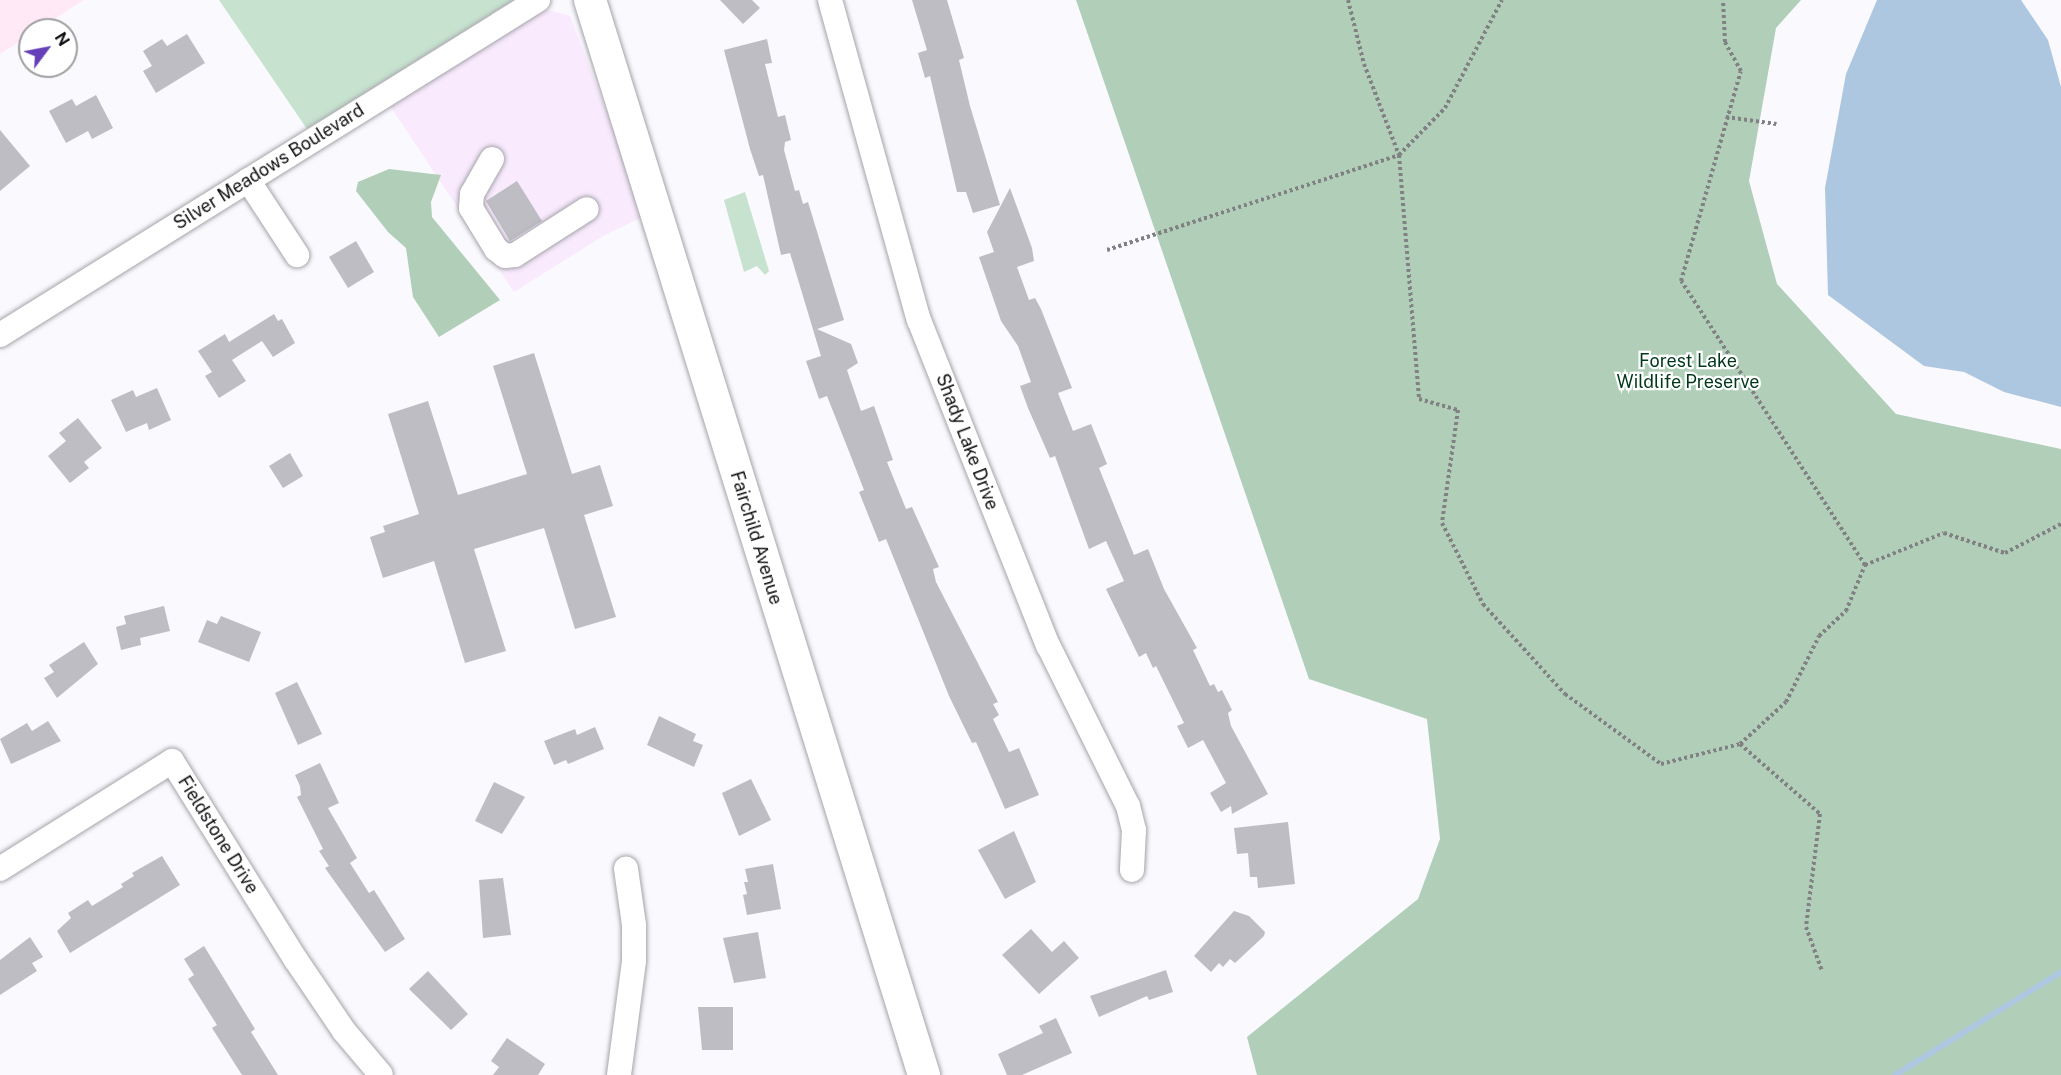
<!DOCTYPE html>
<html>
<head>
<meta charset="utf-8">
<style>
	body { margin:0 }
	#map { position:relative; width:2061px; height:1075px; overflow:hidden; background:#faf9fe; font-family:"Public Sans",sans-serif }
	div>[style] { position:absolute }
	.commercial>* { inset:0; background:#f9eafe }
	.industrial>* { inset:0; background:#ffe9f6 }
	.green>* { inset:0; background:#c7e2cf }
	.forest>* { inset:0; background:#b0ceb8 }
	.water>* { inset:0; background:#aec7e0 }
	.stream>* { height:6px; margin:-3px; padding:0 3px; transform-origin:3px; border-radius:3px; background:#aec7e0 }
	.building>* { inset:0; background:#bdbdc3 }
	.path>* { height:4px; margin-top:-2px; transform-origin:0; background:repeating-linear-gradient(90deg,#818184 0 3px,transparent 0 6px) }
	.roads { filter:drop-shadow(0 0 2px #a5a4aa) drop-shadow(0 0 2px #a5a4aa) }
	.minor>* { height:24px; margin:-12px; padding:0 12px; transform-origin:12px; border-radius:12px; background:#fff }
	.major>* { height:32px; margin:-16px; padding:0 16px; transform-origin:16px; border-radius:16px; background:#fff }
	span { translate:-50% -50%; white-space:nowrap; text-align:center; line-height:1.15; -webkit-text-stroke:4.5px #fff; paint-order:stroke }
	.street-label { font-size:18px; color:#101012 }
	.park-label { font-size:18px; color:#01381b }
	.north { position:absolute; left:18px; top:18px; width:60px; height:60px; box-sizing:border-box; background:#fff; border:2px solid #9f9fa0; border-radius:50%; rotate:58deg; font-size:16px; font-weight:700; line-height:24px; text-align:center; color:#101012 }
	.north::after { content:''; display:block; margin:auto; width:21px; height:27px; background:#6640b8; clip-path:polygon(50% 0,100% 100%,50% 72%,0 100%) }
</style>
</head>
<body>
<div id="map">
	<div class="commercial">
		<i style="clip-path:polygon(548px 10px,570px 16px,646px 215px,603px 236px,514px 292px,390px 106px,531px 15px)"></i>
	</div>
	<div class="industrial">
		<i style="clip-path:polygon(0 0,84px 0,37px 30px,30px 30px,30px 35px,0 54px)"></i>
	</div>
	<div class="green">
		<i style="clip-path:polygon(219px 0,514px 0,307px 129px)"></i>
		<i style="clip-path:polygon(745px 192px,769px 271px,765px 275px,757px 266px,744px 272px,724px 200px)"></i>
	</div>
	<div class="forest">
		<i style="clip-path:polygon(1076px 0,1801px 0,1776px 28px,1749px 181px,1777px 284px,1896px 414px,2061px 449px,2061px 1075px,1257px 1075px,1247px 1037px,1418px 899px,1440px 839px,1427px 719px,1309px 679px)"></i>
		<i style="clip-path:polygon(389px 169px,441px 175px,431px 202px,432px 217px,500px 300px,439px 337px,413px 297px,406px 248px,388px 232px,356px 191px,358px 182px)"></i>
	</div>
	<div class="water">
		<i style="clip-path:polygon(1877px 0,2021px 0,2048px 40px,2061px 87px,2061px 407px,2004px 392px,1964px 372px,1924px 366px,1828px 295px,1825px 188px,1846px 74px)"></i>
	</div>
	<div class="stream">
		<i style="left:1895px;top:1075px;width:195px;rotate:-31.8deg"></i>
	</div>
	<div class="building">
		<i style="clip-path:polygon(720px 0,752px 0,760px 8px,743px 24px)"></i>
		<i style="clip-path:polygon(912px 0,947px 0,964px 58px,959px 60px,970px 106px,1000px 205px,973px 213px,966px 192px,957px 192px,930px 76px,925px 78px,918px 53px,927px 50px)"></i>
		<i style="clip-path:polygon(187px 34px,205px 63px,156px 93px,143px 71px,152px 66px,143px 51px,162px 39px,167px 46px)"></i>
		<i style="clip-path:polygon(767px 39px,772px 63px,765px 64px,778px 117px,785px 115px,791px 140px,785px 142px,784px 150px,795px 191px,799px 190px,803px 204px,808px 202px,844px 320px,817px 329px,851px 344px,858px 363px,847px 370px,861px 411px,874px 406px,893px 460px,887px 462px,906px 509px,912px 507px,939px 567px,933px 569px,936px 582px,998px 702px,993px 704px,999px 715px,993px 719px,1009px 752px,1019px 748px,1039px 795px,1005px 809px,976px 742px,972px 743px,949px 696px,886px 539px,879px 542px,859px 492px,864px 490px,850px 454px,827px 396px,819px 399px,806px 361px,821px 356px,790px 253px,781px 255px,763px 175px,759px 176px,750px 149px,724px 50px)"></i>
		<i style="clip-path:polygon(96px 95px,113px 128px,92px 139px,88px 131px,66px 143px,49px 111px,72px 99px,76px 106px)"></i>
		<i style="clip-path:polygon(0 130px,30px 166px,0 191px)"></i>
		<i style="clip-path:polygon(517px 181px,542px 221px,510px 241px,486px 201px)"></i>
		<i style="clip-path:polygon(1010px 188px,1032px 248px,1034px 261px,1017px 267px,1029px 300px,1035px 298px,1041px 309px,1072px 388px,1058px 393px,1073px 431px,1091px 424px,1107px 464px,1099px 468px,1134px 555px,1148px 549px,1164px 589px,1197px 648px,1193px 650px,1210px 686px,1214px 684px,1218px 692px,1222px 690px,1232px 710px,1228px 713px,1231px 726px,1268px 794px,1232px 814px,1231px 806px,1221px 812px,1210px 793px,1226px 783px,1203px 740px,1188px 748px,1177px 726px,1184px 723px,1156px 666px,1153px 668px,1146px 653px,1139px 657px,1106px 589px,1124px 581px,1106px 541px,1089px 549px,1055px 456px,1050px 458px,1028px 408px,1020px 386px,1031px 382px,1018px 346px,1001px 321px,979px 257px,994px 252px,987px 232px)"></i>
		<i style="clip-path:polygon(356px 241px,374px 272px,348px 288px,329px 257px)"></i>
		<i style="clip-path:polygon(274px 314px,278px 321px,282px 319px,295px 343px,273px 357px,262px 341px,232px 360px,246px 381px,219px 398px,205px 376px,212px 372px,198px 351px,225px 334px,229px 342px)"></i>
		<i style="clip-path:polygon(534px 353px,572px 474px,600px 465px,613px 506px,584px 515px,616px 617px,575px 629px,544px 528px,474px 549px,506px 651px,465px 663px,434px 561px,383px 578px,370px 537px,385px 532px,383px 526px,419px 514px,388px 414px,428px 401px,458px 495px,527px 474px,493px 366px)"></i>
		<i style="clip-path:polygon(157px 388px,171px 420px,149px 430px,147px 423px,126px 432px,111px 400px,133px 390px,136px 397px)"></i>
		<i style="clip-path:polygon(78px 418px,102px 448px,84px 462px,89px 468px,70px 483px,48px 456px,66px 441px,59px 433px)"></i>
		<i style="clip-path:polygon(290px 453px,303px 476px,283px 488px,269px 466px)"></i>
		<i style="clip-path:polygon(164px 606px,170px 631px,140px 638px,141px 645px,121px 650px,116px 627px,126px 624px,124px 616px)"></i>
		<i style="clip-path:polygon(221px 616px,261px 632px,249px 662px,198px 642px,207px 620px,217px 624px)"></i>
		<i style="clip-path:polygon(84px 642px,98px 664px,57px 698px,44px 678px,54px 672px,49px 665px)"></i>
		<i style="clip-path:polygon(297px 682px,322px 734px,298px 745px,275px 693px)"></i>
		<i style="clip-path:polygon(659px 716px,696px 734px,693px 741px,703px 745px,694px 767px,647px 745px)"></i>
		<i style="clip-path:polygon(48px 721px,61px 741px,11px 764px,0 739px,27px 723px,32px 731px)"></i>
		<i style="clip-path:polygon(595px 727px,604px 749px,568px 764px,566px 760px,554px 765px,544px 741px,575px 729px,577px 735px)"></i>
		<i style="clip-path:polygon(320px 763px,339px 803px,328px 808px,357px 858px,350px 863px,369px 893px,374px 890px,405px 939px,385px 952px,325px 868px,329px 866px,319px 851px,323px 849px,297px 797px,301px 795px,300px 786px,295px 775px)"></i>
		<i style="clip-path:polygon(751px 779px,771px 820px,739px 836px,722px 793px)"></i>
		<i style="clip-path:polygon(494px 782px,525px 797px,502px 834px,475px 821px)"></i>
		<i style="clip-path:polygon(1288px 822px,1295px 884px,1258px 888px,1257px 877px,1250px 877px,1248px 853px,1237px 854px,1234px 828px)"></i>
		<i style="clip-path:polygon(1014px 831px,1036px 882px,1005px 899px,978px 850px)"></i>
		<i style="clip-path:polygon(162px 856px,180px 885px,70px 953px,57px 931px,71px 918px,68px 913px,88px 900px,92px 906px,123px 887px,121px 884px,134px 876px,132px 873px)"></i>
		<i style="clip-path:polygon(773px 864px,781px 909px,747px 915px,743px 895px,747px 894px,744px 882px,748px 882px,745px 869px)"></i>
		<i style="clip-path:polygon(503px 878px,511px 935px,483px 938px,479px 880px)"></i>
		<i style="clip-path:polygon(1234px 911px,1249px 916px,1265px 932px,1264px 936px,1235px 963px,1230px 959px,1223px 967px,1219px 963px,1211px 972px,1194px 956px)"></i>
		<i style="clip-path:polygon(1031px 929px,1052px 952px,1064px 941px,1079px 958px,1039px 994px,1002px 955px)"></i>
		<i style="clip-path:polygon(758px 932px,766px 978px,734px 983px,723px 938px)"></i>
		<i style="clip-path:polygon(30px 937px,43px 957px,32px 963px,37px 971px,0 995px,0 960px)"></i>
		<i style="clip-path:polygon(204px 946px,255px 1029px,251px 1032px,278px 1075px,242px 1075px,212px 1028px,217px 1025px,188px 979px,194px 975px,184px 959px)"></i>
		<i style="clip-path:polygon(1166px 970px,1173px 992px,1149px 1000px,1147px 996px,1099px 1017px,1090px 996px)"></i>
		<i style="clip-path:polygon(428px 971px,468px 1014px,451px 1030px,409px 989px)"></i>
		<i style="clip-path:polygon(698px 1007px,733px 1007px,733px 1050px,702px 1050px)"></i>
		<i style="clip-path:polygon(1056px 1018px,1072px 1053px,1022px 1075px,1007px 1075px,998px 1054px,1043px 1033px,1039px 1026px)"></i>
		<i style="clip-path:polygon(507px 1038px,545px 1064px,538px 1075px,493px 1075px,499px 1067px,491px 1061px)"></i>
	</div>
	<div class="path">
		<i style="left:1348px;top:0;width:66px;rotate:76deg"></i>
		<i style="left:1364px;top:64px;width:97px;rotate:69deg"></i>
		<i style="left:1399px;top:155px;width:245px;rotate:85.3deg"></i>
		<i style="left:1419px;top:399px;width:41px;rotate:15.8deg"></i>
		<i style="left:1458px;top:410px;width:114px;rotate:98.1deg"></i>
		<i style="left:1442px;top:523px;width:91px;rotate:63.2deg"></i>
		<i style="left:1483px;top:604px;width:122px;rotate:47.7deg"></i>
		<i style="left:1565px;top:694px;width:119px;rotate:36.1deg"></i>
		<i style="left:1661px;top:764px;width:81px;rotate:-14.2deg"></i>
		<i style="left:1740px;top:744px;width:62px;rotate:-42.4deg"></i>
		<i style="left:1786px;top:702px;width:74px;rotate:-63.4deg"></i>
		<i style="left:1819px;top:636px;width:37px;rotate:-43deg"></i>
		<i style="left:1846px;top:611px;width:50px;rotate:-67.6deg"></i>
		<i style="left:1865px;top:565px;width:338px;rotate:-122.9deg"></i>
		<i style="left:1681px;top:281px;width:218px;rotate:-74.1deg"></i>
		<i style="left:1741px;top:71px;width:33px;rotate:-119deg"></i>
		<i style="left:1725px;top:42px;width:42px;rotate:-92.7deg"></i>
		<i style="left:1726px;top:117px;width:51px;rotate:7.8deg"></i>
		<i style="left:1107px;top:250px;width:307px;rotate:-18deg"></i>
		<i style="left:1399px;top:155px;width:66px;rotate:-45.6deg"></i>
		<i style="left:1445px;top:108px;width:122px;rotate:-62.2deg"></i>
		<i style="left:1865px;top:565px;width:85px;rotate:-22.1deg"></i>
		<i style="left:1944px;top:533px;width:64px;rotate:18.2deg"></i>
		<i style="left:2005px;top:553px;width:63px;rotate:-27.4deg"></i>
		<i style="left:1740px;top:744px;width:106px;rotate:41.2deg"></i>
		<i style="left:1820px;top:814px;width:114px;rotate:97.1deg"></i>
		<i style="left:1806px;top:927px;width:47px;rotate:70deg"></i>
	</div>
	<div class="roads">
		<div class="minor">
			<i style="left:830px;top:0;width:332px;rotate:74.5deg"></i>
			<i style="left:919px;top:320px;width:350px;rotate:68.4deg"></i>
			<i style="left:1048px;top:645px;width:180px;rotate:63.6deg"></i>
			<i style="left:1128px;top:806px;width:25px;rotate:76deg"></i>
			<i style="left:1134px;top:830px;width:40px;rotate:92.9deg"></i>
			<i style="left:492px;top:159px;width:40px;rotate:119.7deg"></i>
			<i style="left:472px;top:194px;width:14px;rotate:94deg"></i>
			<i style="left:471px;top:208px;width:48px;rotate:58.6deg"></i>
			<i style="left:496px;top:249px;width:11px;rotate:38deg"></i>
			<i style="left:505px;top:256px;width:10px;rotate:-6deg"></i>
			<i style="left:515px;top:255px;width:85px;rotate:-32.6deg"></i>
			<i style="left:248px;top:180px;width:90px;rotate:56.8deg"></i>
			<i style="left:0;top:335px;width:634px;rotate:-31.91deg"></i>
			<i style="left:0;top:869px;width:203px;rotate:-32.1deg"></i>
			<i style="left:172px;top:761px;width:234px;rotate:58.1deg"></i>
			<i style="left:296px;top:960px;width:86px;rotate:55.9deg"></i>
			<i style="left:344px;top:1031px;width:57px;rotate:49.9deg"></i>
			<i style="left:619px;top:1075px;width:115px;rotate:-82.5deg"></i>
			<i style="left:634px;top:961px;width:36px;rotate:-90deg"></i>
			<i style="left:634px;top:925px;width:57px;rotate:-98.1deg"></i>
		</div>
		<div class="major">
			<i style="left:590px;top:0;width:1126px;rotate:72.74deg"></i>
		</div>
	</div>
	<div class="street-label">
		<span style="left:269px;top:167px;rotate:-32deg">Silver Meadows Boulevard</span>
		<span style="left:967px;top:442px;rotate:69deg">Shady Lake Drive</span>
		<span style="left:756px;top:538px;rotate:73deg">Fairchild Avenue</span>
		<span style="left:218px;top:835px;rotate:58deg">Fieldstone Drive</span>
	</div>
	<div class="park-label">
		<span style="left:1688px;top:372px">Forest Lake<br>Wildlife Preserve</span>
	</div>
	<div class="north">N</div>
</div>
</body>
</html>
